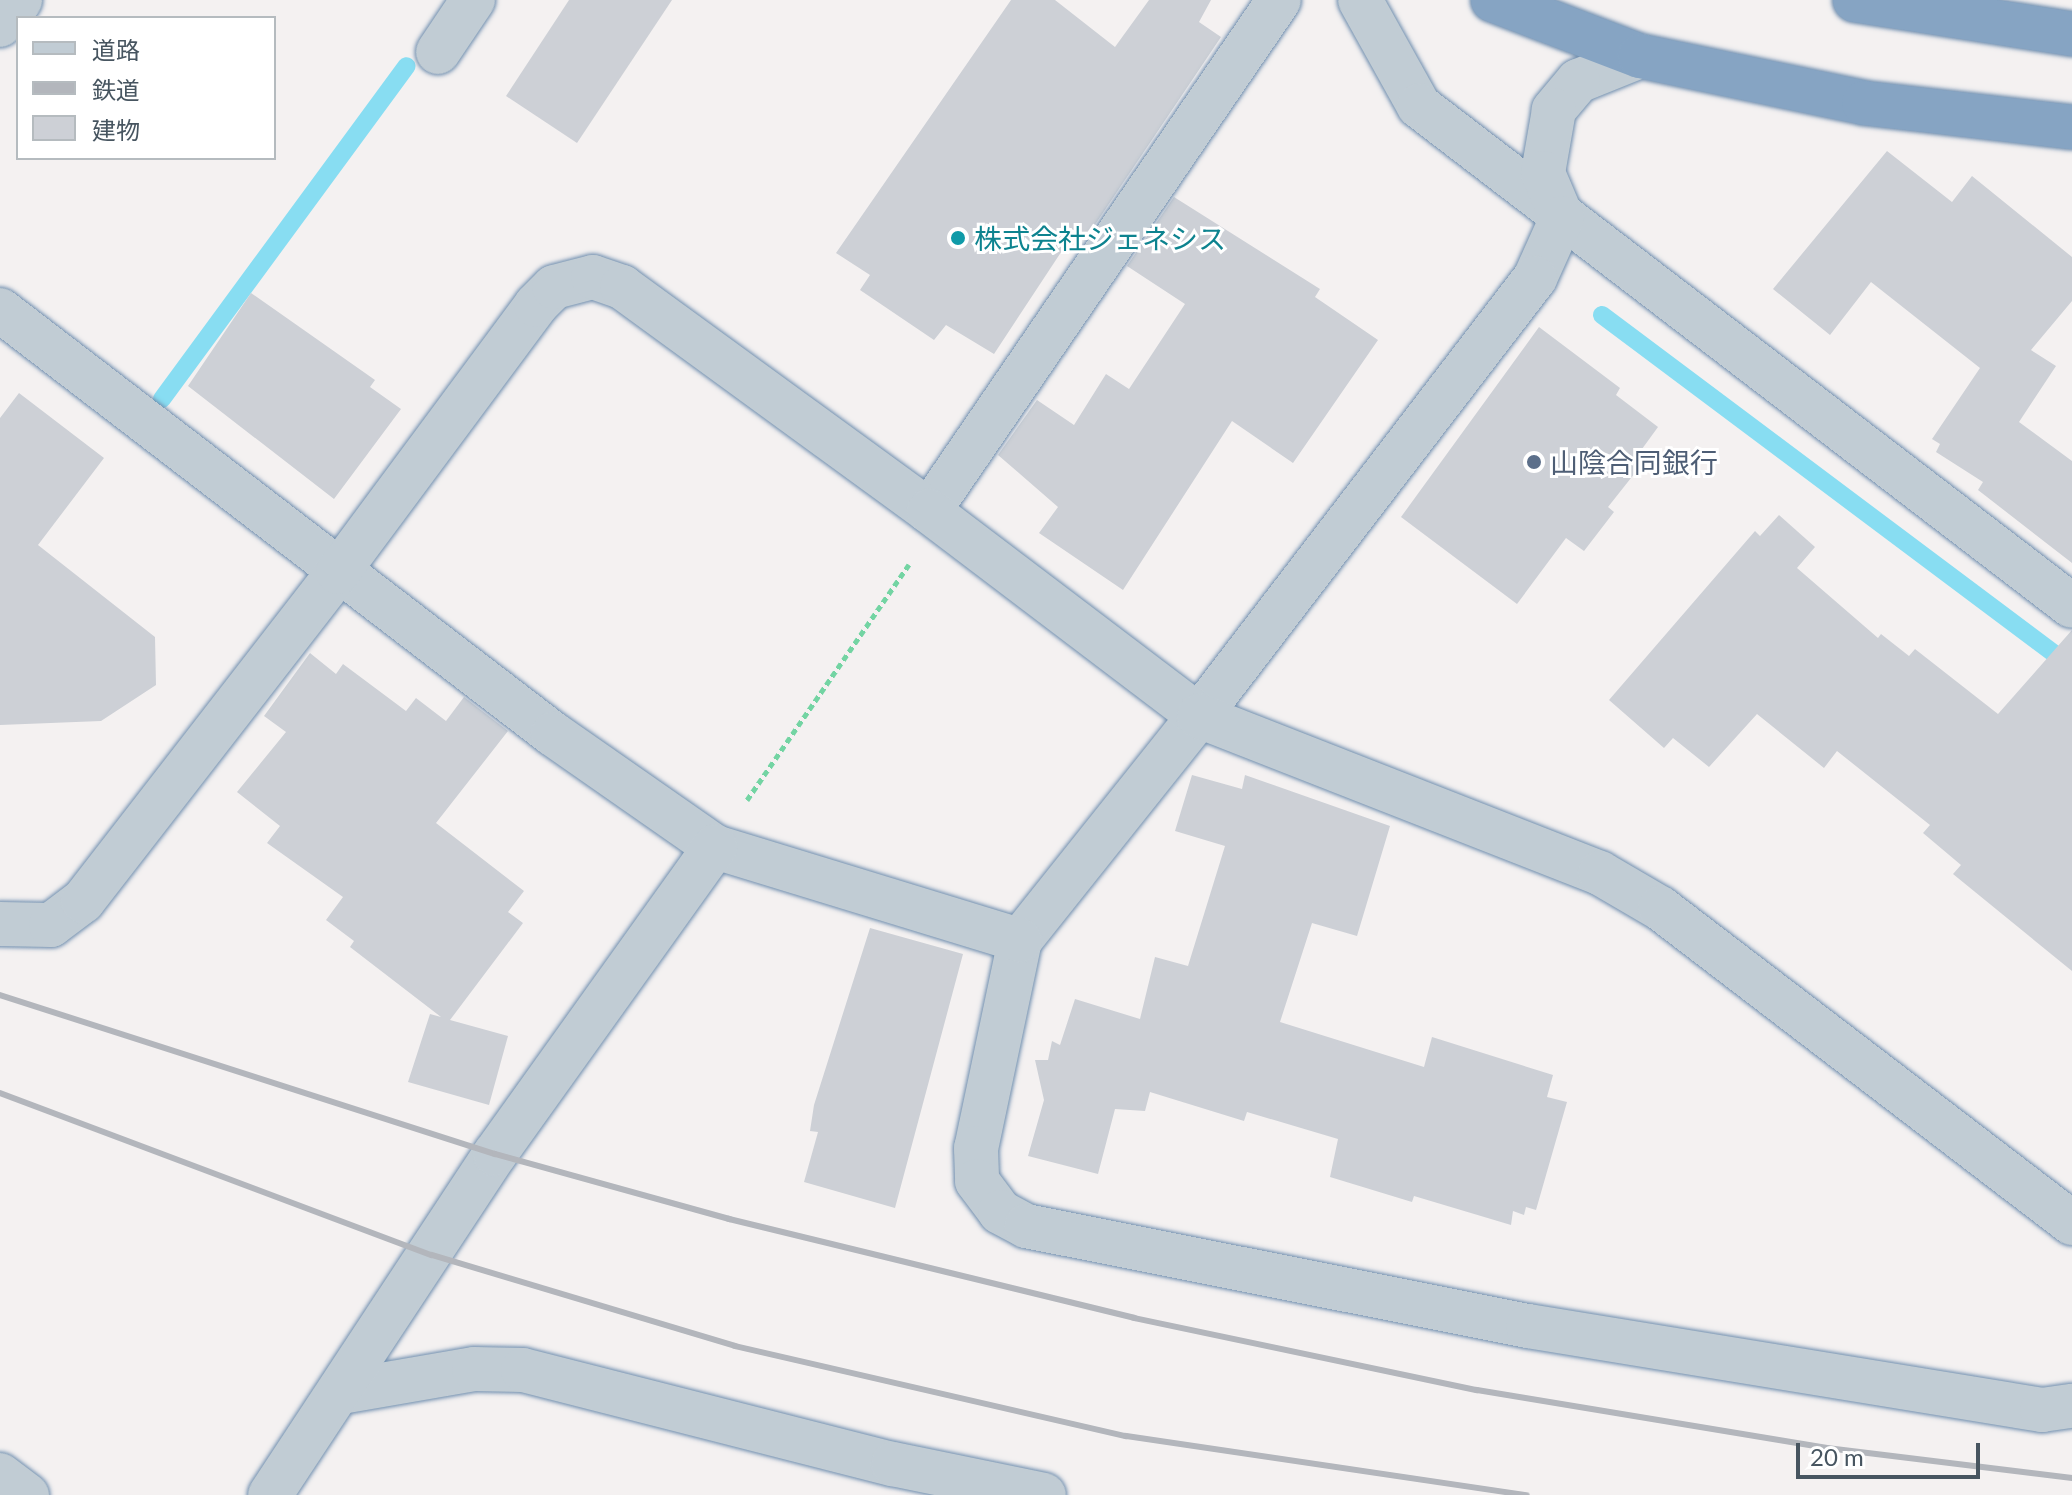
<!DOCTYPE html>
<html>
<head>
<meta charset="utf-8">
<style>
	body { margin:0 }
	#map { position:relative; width:2072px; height:1495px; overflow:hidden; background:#f4f1f1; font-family:Lato,"Noto Sans JP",sans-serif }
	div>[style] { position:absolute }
	.stream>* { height:18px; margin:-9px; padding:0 9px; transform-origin:9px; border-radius:9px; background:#88ddf2 }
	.building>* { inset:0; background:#cdd0d6 }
	.path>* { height:5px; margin-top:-2.5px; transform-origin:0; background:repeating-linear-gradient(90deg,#73d4a3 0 6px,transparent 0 10px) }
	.roads { filter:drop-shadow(0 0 2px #718faf) drop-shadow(0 0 2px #718faf) }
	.minor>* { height:44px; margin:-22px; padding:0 22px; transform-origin:22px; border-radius:22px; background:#c1ccd4 }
	.highway>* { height:44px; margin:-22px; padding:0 22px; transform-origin:22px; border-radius:22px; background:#86a4c3 }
	.rail>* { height:6px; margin:-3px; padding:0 3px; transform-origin:3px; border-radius:3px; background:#b3b6bc }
	.dots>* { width:22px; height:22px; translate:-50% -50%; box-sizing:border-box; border:4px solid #fff; border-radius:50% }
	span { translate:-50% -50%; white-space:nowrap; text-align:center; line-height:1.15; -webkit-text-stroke:6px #fff; paint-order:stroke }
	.culture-label { font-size:28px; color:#0d838f }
	.left { translate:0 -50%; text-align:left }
	.service-label { font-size:28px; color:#4e5e75 }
	.legend { position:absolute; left:16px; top:16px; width:260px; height:144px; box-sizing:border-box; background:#fff; border:2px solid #b5bbbf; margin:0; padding:10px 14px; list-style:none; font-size:24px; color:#475560 }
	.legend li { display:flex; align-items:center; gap:16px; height:40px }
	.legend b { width:40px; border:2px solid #b5bbbf }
	.scale { position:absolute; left:1796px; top:1443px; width:184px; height:36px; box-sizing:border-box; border:4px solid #475560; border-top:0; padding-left:10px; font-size:24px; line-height:28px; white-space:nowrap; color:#475560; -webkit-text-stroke:6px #fff; paint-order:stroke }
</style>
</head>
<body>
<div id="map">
	<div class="stream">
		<i style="left:1602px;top:315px;width:587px;rotate:36.83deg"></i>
		<i style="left:162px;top:399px;width:413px;rotate:-53.7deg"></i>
	</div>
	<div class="building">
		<i style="clip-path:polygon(569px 0,672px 0,577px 143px,506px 96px)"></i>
		<i style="clip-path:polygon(1011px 0,1055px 0,1115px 47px,1149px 0,1211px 0,1199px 22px,1221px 37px,1086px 238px,1075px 231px,994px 354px,946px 325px,934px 340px,860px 290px,870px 275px,836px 253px)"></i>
		<i style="clip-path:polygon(1887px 151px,1952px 202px,1972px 176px,2072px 257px,2072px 301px,2031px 350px,2056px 366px,2019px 422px,2072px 461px,2072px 563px,1978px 490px,1983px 482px,1936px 452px,1940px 444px,1932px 439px,1980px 368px,1871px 282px,1830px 335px,1773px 289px)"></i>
		<i style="clip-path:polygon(1174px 197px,1320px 289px,1315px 297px,1378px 340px,1293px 463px,1232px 421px,1123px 590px,1039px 533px,1058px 507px,998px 455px,1037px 400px,1074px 425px,1106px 374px,1129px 389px,1185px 304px,1127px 266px)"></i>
		<i style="clip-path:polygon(251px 293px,375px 380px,370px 387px,401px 409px,334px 499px,188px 386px)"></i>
		<i style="clip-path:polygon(1539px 327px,1620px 388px,1616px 395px,1658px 427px,1642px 449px,1650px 454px,1608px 507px,1614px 512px,1584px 551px,1566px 538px,1517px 604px,1401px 517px)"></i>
		<i style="clip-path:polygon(19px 393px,104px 458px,38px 545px,155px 637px,156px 685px,101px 721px,0 725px,0 418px)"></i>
		<i style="clip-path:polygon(1779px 515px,1815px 547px,1797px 568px,1878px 638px,1881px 634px,1909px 656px,1915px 649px,1998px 714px,2072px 630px,2072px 971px,1953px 874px,1961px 865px,1923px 833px,1930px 825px,1837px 751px,1824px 768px,1757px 714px,1709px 767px,1673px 738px,1664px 748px,1609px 700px,1755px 531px,1760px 536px)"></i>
		<i style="clip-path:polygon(310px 653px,336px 674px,343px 664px,406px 711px,416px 698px,446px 721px,464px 697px,508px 731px,436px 823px,524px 891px,508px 912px,523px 923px,450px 1020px,508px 1036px,489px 1105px,408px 1082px,430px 1014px,441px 1017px,350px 947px,354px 941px,326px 920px,343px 897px,267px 843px,280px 826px,237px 792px,286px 732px,264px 716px)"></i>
		<i style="clip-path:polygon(1192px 775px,1242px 789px,1245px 775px,1390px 826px,1357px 936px,1312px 923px,1280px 1022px,1424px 1067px,1432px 1037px,1553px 1075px,1547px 1097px,1567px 1102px,1536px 1210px,1526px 1207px,1524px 1215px,1513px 1211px,1511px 1225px,1414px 1196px,1412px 1202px,1330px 1177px,1338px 1139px,1247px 1112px,1244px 1121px,1150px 1092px,1145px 1111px,1115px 1109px,1098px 1174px,1028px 1156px,1044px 1100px,1035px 1060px,1048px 1060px,1052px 1041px,1060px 1045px,1075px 999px,1140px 1019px,1155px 957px,1188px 966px,1225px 846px,1175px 831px)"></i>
		<i style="clip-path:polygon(870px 928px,963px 954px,895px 1208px,804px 1182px,818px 1132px,810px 1131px,814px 1105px)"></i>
	</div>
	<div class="path">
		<i style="left:747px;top:800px;width:286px;rotate:-55.5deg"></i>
	</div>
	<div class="roads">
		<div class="minor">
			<i style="left:1360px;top:0;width:121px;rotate:60.9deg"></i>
			<i style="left:1419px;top:106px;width:822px;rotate:37.44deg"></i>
			<i style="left:0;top:25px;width:32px;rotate:-51deg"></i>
			<i style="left:438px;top:52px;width:63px;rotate:-56.1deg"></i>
			<i style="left:1640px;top:56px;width:67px;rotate:158deg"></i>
			<i style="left:1578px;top:81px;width:38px;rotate:130deg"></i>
			<i style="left:1554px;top:110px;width:64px;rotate:99.9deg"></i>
			<i style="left:1543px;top:173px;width:49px;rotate:67.1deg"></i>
			<i style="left:1562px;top:218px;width:66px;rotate:114.2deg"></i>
			<i style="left:1535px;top:278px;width:552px;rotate:127.49deg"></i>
			<i style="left:1199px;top:716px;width:287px;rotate:128.6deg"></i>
			<i style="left:1020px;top:940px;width:213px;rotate:101.9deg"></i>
			<i style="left:976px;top:1148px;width:33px;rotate:88deg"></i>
			<i style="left:977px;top:1181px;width:39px;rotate:53deg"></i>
			<i style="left:1000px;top:1212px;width:30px;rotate:28deg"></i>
			<i style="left:1026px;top:1226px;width:512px;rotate:11.27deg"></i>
			<i style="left:1528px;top:1326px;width:521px;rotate:9.28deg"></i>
			<i style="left:2042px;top:1410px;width:30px;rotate:-8deg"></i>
			<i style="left:0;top:310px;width:697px;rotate:37.48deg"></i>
			<i style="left:553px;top:734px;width:198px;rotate:34.9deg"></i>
			<i style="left:715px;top:847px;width:319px;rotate:17deg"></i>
			<i style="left:929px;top:511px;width:619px;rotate:-55.59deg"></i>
			<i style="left:0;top:924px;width:51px;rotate:1.1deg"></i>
			<i style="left:51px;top:925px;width:40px;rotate:-37deg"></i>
			<i style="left:83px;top:901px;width:416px;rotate:-52.2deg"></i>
			<i style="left:338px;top:572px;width:332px;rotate:-53.4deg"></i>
			<i style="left:536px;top:305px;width:25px;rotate:-45deg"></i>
			<i style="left:554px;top:287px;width:40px;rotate:-14.4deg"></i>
			<i style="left:593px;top:277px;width:31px;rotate:19deg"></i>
			<i style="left:622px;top:287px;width:380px;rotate:36.1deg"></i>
			<i style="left:929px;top:511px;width:339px;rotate:37.2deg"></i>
			<i style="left:1199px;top:716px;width:431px;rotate:21.4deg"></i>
			<i style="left:1600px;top:873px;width:69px;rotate:30.3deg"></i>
			<i style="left:1660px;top:908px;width:519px;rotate:37.4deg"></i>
			<i style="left:341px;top:1392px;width:135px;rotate:-9.8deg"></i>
			<i style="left:474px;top:1369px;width:49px;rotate:1.2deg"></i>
			<i style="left:523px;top:1370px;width:382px;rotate:14.3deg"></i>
			<i style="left:893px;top:1464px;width:154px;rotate:11.6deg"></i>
			<i style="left:0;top:1475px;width:34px;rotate:37deg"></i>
			<i style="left:270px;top:1495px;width:409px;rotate:-56.6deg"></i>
			<i style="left:495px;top:1154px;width:378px;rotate:-54.4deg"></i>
		</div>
		<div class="highway">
			<i style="left:1493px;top:0;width:157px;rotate:20.9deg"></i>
			<i style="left:1640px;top:56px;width:229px;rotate:11.8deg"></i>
			<i style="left:1864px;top:103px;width:209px;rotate:6.6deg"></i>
			<i style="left:1855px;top:0;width:220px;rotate:8.9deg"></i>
		</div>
	</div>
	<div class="rail">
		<i style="left:0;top:995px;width:520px;rotate:17.81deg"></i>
		<i style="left:495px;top:1154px;width:243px;rotate:15.5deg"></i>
		<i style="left:729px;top:1219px;width:417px;rotate:13.7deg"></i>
		<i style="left:1134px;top:1318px;width:350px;rotate:11.9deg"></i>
		<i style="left:1477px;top:1390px;width:355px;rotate:9.4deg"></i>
		<i style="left:1827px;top:1448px;width:247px;rotate:7deg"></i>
		<i style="left:0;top:1093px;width:461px;rotate:20.6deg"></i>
		<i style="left:432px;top:1255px;width:316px;rotate:16.7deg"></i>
		<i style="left:735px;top:1346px;width:401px;rotate:13deg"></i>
		<i style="left:1126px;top:1436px;width:405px;rotate:8.4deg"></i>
	</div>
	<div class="dots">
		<i style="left:958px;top:238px;background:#0f9aa8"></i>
		<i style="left:1534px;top:462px;background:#5c6f8a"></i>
	</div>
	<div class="culture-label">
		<span class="left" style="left:974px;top:238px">株式会社ジェネシス</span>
	</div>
	<div class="service-label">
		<span class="left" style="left:1550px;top:462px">山陰合同銀行</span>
	</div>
	<ul class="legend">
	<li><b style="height:10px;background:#c1ccd4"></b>道路</li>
	<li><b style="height:10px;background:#b3b6bc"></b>鉄道</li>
	<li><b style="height:22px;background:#cdd0d6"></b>建物</li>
	</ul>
	<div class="scale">20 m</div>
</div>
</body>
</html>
